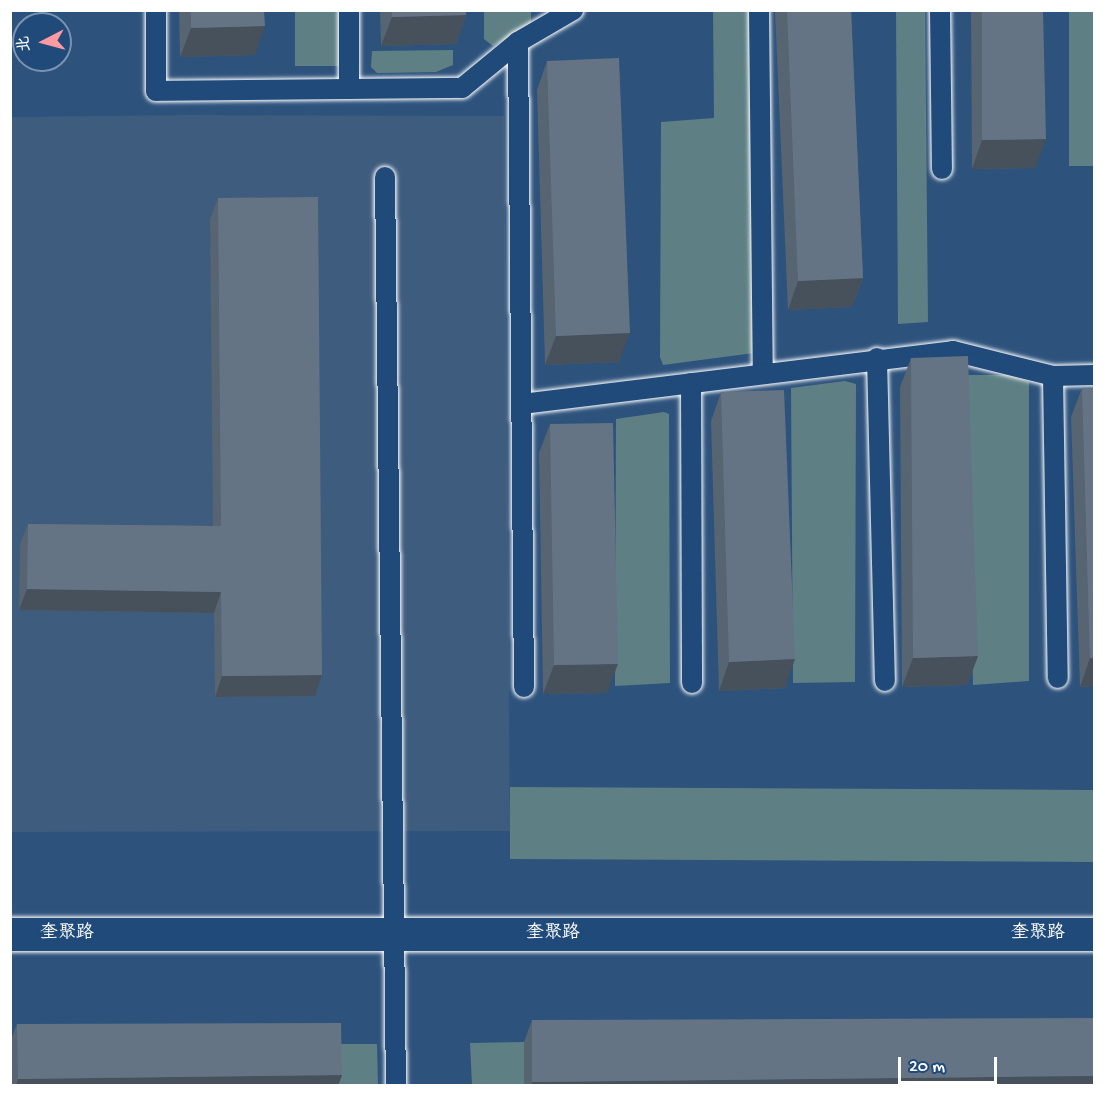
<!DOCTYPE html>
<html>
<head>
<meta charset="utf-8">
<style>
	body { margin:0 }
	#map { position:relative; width:1105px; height:1096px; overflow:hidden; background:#2d527c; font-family:"Gochi Hand","LXGW WenKai TC",sans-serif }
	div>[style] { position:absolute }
	.built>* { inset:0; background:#3e5c7e }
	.green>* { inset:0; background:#5e8084 }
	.roads { filter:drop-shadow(0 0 2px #fff) drop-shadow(0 0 2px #fff) }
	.lane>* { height:20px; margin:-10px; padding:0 10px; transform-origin:10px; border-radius:10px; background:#1f4a7a }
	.secondary>* { height:33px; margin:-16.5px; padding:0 16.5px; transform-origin:16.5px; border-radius:16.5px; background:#1f4a7a }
	.wall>* { inset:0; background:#576472 }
	.shaded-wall>* { inset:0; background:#47515c }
	.building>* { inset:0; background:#657484 }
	span { translate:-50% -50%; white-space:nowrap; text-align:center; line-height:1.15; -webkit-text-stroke:4.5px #1f4a7a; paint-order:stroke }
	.street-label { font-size:18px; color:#fff }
	.frame { position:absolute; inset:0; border:12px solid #fff; pointer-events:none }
	.north { position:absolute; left:12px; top:12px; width:60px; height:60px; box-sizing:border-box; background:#1f4a7a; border:2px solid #7992af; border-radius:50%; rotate:264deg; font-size:16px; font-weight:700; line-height:24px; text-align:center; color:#fff }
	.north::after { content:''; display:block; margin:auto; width:21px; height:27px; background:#ff9aa2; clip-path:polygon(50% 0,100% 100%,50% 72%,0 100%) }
	.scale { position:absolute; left:898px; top:1057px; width:99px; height:27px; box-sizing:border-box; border:3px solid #fff; border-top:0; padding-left:8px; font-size:18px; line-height:21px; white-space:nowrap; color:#fff; -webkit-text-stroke:4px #1f4a7a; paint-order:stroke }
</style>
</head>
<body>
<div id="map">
	<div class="built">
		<i style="clip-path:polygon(189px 115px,504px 116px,510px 831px,11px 832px,11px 117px)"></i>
	</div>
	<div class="green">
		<i style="clip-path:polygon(295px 11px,342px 11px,342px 66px,295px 66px)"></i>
		<i style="clip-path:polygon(484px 11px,531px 11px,531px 24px,493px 46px,484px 39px)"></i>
		<i style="clip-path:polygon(713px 11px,751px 11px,754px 353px,663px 365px,660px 357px,661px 122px,714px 118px)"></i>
		<i style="clip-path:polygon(896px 11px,925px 11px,928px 322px,898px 324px)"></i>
		<i style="clip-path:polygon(1069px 11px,1094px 11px,1094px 166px,1069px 166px)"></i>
		<i style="clip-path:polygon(453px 50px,453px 65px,436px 72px,377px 73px,371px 67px,372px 51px)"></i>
		<i style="clip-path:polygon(967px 375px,1008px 375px,1029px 382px,1029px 681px,973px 685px)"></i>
		<i style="clip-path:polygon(845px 381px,856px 384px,855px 682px,793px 683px,791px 388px)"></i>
		<i style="clip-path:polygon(664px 412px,669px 414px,670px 683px,615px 686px,616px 419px)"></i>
		<i style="clip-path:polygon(510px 787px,1094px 790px,1094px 862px,510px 859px)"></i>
		<i style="clip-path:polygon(524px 1042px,524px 1085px,472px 1085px,470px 1043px)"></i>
		<i style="clip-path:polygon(333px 1044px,377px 1044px,378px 1085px,334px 1085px)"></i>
	</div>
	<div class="roads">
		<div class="lane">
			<i style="left:156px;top:10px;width:81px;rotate:90deg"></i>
			<i style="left:156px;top:91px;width:306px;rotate:-0.6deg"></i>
			<i style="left:462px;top:88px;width:72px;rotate:-39.4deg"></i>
			<i style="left:518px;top:42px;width:64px;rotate:-30.2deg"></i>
			<i style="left:759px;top:10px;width:363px;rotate:89.4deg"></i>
			<i style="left:940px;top:10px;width:159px;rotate:89.3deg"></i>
			<i style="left:518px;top:42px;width:645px;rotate:89.47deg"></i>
			<i style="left:349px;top:89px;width:79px;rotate:-90deg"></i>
			<i style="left:385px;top:177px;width:909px;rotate:89.31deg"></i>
			<i style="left:877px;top:358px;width:323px;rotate:88.6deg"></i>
			<i style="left:1053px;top:376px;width:302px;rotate:89.1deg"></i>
			<i style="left:691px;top:383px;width:300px;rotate:89.8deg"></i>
			<i style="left:522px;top:404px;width:434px;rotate:-7deg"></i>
			<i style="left:953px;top:351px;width:103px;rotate:14deg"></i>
			<i style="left:1053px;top:376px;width:41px;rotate:-1.4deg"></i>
		</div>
		<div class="secondary">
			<i style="left:10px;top:934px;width:1084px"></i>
		</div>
	</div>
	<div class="wall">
		<i style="clip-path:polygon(179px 10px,264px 10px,255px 55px,180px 57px)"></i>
		<i style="clip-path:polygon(380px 10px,466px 10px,466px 15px,456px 44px,381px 46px)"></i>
		<i style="clip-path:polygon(775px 10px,851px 10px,863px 278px,852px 307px,788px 310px)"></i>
		<i style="clip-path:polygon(971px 10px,1043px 10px,1035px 168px,972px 169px)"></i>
		<i style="clip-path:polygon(547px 61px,619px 362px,545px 365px,537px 90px)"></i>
		<i style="clip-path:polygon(218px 198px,315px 696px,215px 697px,214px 613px,19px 610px,20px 544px,28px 524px,213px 526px,210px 219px)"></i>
		<i style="clip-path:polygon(911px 358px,978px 656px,967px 685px,902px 687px,900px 387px)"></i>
		<i style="clip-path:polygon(1082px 388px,1095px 388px,1095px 686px,1080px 687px,1071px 417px)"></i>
		<i style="clip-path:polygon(721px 392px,785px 688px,719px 691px,711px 421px)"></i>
		<i style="clip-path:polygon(550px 424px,607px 693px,543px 694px,539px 453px)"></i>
		<i style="clip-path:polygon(532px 1020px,1095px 1086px,524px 1086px,524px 1042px)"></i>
		<i style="clip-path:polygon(17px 1024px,342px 1075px,338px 1086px,10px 1086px,10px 1042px)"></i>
	</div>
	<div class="shaded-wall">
		<i style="clip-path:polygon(466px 15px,456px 44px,381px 46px,392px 17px)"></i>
		<i style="clip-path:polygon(265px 26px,255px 55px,180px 57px,191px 28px)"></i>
		<i style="clip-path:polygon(1046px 139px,1035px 168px,972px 169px,982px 140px)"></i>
		<i style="clip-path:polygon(863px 278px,852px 307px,788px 310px,798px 281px)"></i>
		<i style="clip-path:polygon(630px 333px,619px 362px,545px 365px,556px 336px)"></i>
		<i style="clip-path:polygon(27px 589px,221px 592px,214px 613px,19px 610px)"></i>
		<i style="clip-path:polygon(978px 656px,967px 685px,902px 687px,913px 658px)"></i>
		<i style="clip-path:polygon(1090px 658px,1095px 658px,1095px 686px,1080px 687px)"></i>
		<i style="clip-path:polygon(795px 659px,785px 688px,719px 691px,729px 662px)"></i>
		<i style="clip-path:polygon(618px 664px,607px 693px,543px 694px,554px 665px)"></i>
		<i style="clip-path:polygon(322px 675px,315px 696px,215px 697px,222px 676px)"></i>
		<i style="clip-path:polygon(342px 1075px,338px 1086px,16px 1086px,18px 1079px)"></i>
		<i style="clip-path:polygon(1095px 1076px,1095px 1086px,531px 1086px,532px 1082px)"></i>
	</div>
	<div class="building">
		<i style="clip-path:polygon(191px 10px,264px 10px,265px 26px,191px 28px)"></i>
		<i style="clip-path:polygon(392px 10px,466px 10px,466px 15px,392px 17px)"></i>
		<i style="clip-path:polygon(787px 10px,851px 10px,863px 278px,798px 281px)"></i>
		<i style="clip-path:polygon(982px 10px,1043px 10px,1046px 139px,982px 140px)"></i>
		<i style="clip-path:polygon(619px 58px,630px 333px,556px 336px,547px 61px)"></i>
		<i style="clip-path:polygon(318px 197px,322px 675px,222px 676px,221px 592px,27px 589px,28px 524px,221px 526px,218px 198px)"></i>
		<i style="clip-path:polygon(968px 356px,978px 656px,913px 658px,911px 358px)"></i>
		<i style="clip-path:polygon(1082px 388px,1095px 388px,1095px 658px,1090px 658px)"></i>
		<i style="clip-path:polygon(784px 390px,795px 659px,729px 662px,721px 392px)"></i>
		<i style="clip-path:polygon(613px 423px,618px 664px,554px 665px,550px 424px)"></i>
		<i style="clip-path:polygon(1095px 1018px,1095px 1076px,532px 1082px,532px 1020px)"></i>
		<i style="clip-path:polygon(341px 1023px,342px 1075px,18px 1079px,17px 1024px)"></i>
	</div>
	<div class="street-label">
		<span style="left:67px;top:934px">奎聚路</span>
		<span style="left:553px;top:934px">奎聚路</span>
		<span style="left:1038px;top:934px">奎聚路</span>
	</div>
	<div class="frame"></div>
	<div class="north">北</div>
	<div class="scale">20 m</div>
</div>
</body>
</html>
